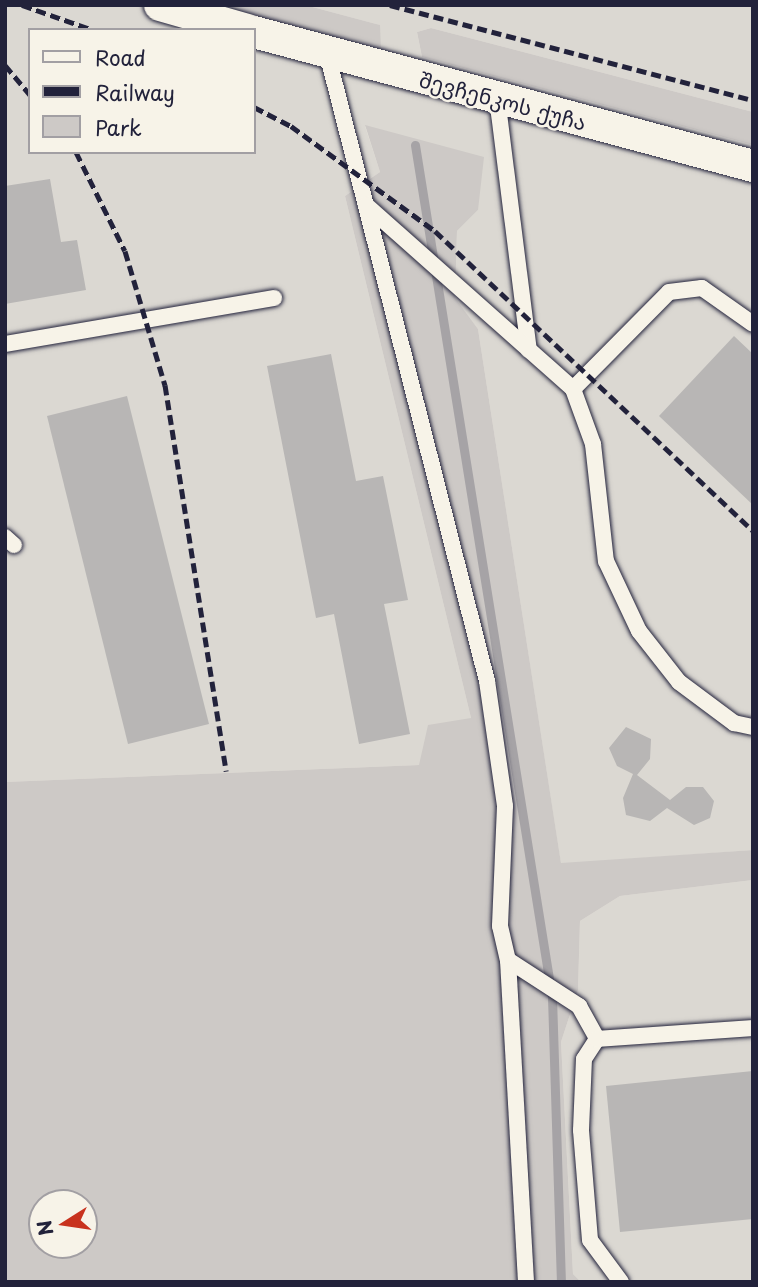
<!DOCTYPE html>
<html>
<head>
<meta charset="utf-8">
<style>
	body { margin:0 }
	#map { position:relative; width:758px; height:1287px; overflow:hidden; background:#eae6de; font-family:"Playpen Sans","Noto Sans Georgian",sans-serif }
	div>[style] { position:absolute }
	.built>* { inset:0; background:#dbd8d2 }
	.green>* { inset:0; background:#cdc9c6 }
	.stream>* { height:9px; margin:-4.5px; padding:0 4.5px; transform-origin:4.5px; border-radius:4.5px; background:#a6a3a6 }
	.building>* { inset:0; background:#b8b6b5 }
	.roads { filter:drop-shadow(0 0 2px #22223b) drop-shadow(0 0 2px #22223b) }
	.lane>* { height:16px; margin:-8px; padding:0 8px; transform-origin:8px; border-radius:8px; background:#f7f3e8 }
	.street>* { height:32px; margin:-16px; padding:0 16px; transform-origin:16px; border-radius:16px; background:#f7f3e8 }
	.rail>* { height:5px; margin-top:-2.5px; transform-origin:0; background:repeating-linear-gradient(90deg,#22223b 0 10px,transparent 0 15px) }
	span { translate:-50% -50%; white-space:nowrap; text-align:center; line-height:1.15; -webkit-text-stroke:5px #f7f3e8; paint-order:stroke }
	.street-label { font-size:21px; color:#22223b }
	.frame { position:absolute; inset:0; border:7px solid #22223b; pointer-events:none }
	.legend { position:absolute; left:28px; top:28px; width:228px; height:126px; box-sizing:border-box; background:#f7f3e8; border:2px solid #a29fa3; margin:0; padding:9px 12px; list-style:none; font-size:21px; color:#22223b }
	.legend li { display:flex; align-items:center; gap:14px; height:35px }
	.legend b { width:35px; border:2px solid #a29fa3 }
	.north { position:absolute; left:28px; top:1189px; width:70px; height:70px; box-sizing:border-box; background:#f7f3e8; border:2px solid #a29fa3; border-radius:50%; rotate:258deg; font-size:19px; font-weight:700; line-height:28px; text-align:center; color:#22223b }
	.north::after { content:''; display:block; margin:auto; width:24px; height:32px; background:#c8321e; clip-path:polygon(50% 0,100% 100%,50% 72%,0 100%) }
</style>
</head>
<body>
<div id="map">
	<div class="built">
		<i style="clip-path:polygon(evenodd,5px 5px,214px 5px,380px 25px,305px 5px,753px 5px,753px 112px,431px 28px,417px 32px,422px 57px,753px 145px,753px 850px,561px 864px,478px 329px,455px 299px,457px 231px,478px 210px,365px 126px,380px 172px,345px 196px,471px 718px,419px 765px,5px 782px,5px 5px,30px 30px,254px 30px,254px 152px,30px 152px,30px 30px)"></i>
		<i style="clip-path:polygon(753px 880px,753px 1282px,581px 1282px,573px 1274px,561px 1042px,578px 990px,580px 921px,620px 896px)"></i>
	</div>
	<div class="green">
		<i style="clip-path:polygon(214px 5px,305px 5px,380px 25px,381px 50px)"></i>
		<i style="clip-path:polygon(431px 28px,753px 112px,753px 145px,422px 57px,417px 32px)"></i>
		<i style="clip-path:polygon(evenodd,365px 125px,484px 157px,478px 210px,457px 231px,455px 298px,478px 329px,561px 863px,753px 850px,753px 880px,620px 896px,580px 921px,578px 990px,561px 1042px,573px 1274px,581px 1282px,5px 1282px,5px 782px,419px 765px,428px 725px,471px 718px,345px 196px,380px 172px,365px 125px,42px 1203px,84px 1203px,84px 1245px,42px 1245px,42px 1203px)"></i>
	</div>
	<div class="stream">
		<i style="left:415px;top:145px;width:863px;rotate:80.87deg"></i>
		<i style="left:552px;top:997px;width:285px;rotate:88.2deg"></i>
	</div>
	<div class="building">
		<i style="clip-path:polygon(50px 179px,61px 242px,77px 240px,86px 290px,5px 304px,5px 186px)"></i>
		<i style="clip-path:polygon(734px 336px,753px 354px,753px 505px,659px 416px)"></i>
		<i style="clip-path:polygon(331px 354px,356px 481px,383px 476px,408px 600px,384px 604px,410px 734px,359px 744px,334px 614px,316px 618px,267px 366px)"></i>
		<i style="clip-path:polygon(127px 396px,209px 724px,128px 744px,47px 416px)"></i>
		<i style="clip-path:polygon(626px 727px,651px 739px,650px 759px,637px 775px,670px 800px,686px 787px,703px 787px,714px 801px,710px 818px,694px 825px,667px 808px,650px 821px,626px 815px,623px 798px,633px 774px,617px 766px,609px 748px)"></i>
		<i style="clip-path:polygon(753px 1071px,753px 1219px,620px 1232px,606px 1086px)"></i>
	</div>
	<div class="roads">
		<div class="lane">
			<i style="left:327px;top:53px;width:648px;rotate:75.71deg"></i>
			<i style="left:487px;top:681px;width:126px;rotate:81.8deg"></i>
			<i style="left:505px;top:806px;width:120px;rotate:92.4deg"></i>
			<i style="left:500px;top:926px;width:35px;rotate:77deg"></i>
			<i style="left:508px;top:960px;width:85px;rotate:32.9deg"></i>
			<i style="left:579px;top:1006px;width:38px;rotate:61deg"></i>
			<i style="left:497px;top:98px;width:254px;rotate:82.8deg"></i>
			<i style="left:366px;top:205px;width:277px;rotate:41.6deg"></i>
			<i style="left:573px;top:389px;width:59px;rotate:70deg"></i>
			<i style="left:593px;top:444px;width:118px;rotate:83.7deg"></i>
			<i style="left:606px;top:561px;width:77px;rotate:64.8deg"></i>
			<i style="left:639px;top:631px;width:65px;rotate:51.9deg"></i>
			<i style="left:679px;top:682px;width:69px;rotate:36.7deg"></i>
			<i style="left:734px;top:723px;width:19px;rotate:12deg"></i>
			<i style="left:5px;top:344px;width:273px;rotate:-9.7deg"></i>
			<i style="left:573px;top:389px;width:136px;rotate:-45.3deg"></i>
			<i style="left:669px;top:292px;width:33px;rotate:-7deg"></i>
			<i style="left:702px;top:288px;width:62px;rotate:35.2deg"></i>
			<i style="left:5px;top:537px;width:12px;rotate:42deg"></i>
			<i style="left:508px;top:960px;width:323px;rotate:86.8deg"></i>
			<i style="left:621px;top:1282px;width:52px;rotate:-126.4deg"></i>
			<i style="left:590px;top:1240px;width:110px;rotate:-94.7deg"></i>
			<i style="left:581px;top:1130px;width:71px;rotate:-87.6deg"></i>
			<i style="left:584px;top:1059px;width:24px;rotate:-57deg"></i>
			<i style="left:597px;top:1039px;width:156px;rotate:-4deg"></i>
		</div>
		<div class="street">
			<i style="left:160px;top:5px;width:91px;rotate:16deg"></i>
			<i style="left:254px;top:32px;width:517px;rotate:15.03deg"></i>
		</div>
	</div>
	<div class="rail">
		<i style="left:22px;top:5px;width:75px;rotate:19.4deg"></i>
		<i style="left:390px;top:5px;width:375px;rotate:14.7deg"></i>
		<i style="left:5px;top:65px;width:39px;rotate:50deg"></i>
		<i style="left:254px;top:107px;width:42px;rotate:27.2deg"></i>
		<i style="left:291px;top:126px;width:178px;rotate:36.1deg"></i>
		<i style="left:435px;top:231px;width:437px;rotate:43.3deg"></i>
		<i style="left:76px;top:152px;width:110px;rotate:63.7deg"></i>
		<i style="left:125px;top:251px;width:140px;rotate:73.4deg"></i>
		<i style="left:165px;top:385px;width:391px;rotate:81deg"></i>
	</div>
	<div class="street-label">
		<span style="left:503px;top:100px;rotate:15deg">შევჩენკოს ქუჩა</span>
	</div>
	<div class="frame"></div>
	<ul class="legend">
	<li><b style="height:9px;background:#f7f3e8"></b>Road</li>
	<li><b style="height:9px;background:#22223b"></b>Railway</li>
	<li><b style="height:19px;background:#cdc9c6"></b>Park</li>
	</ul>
	<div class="north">N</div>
</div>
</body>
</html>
